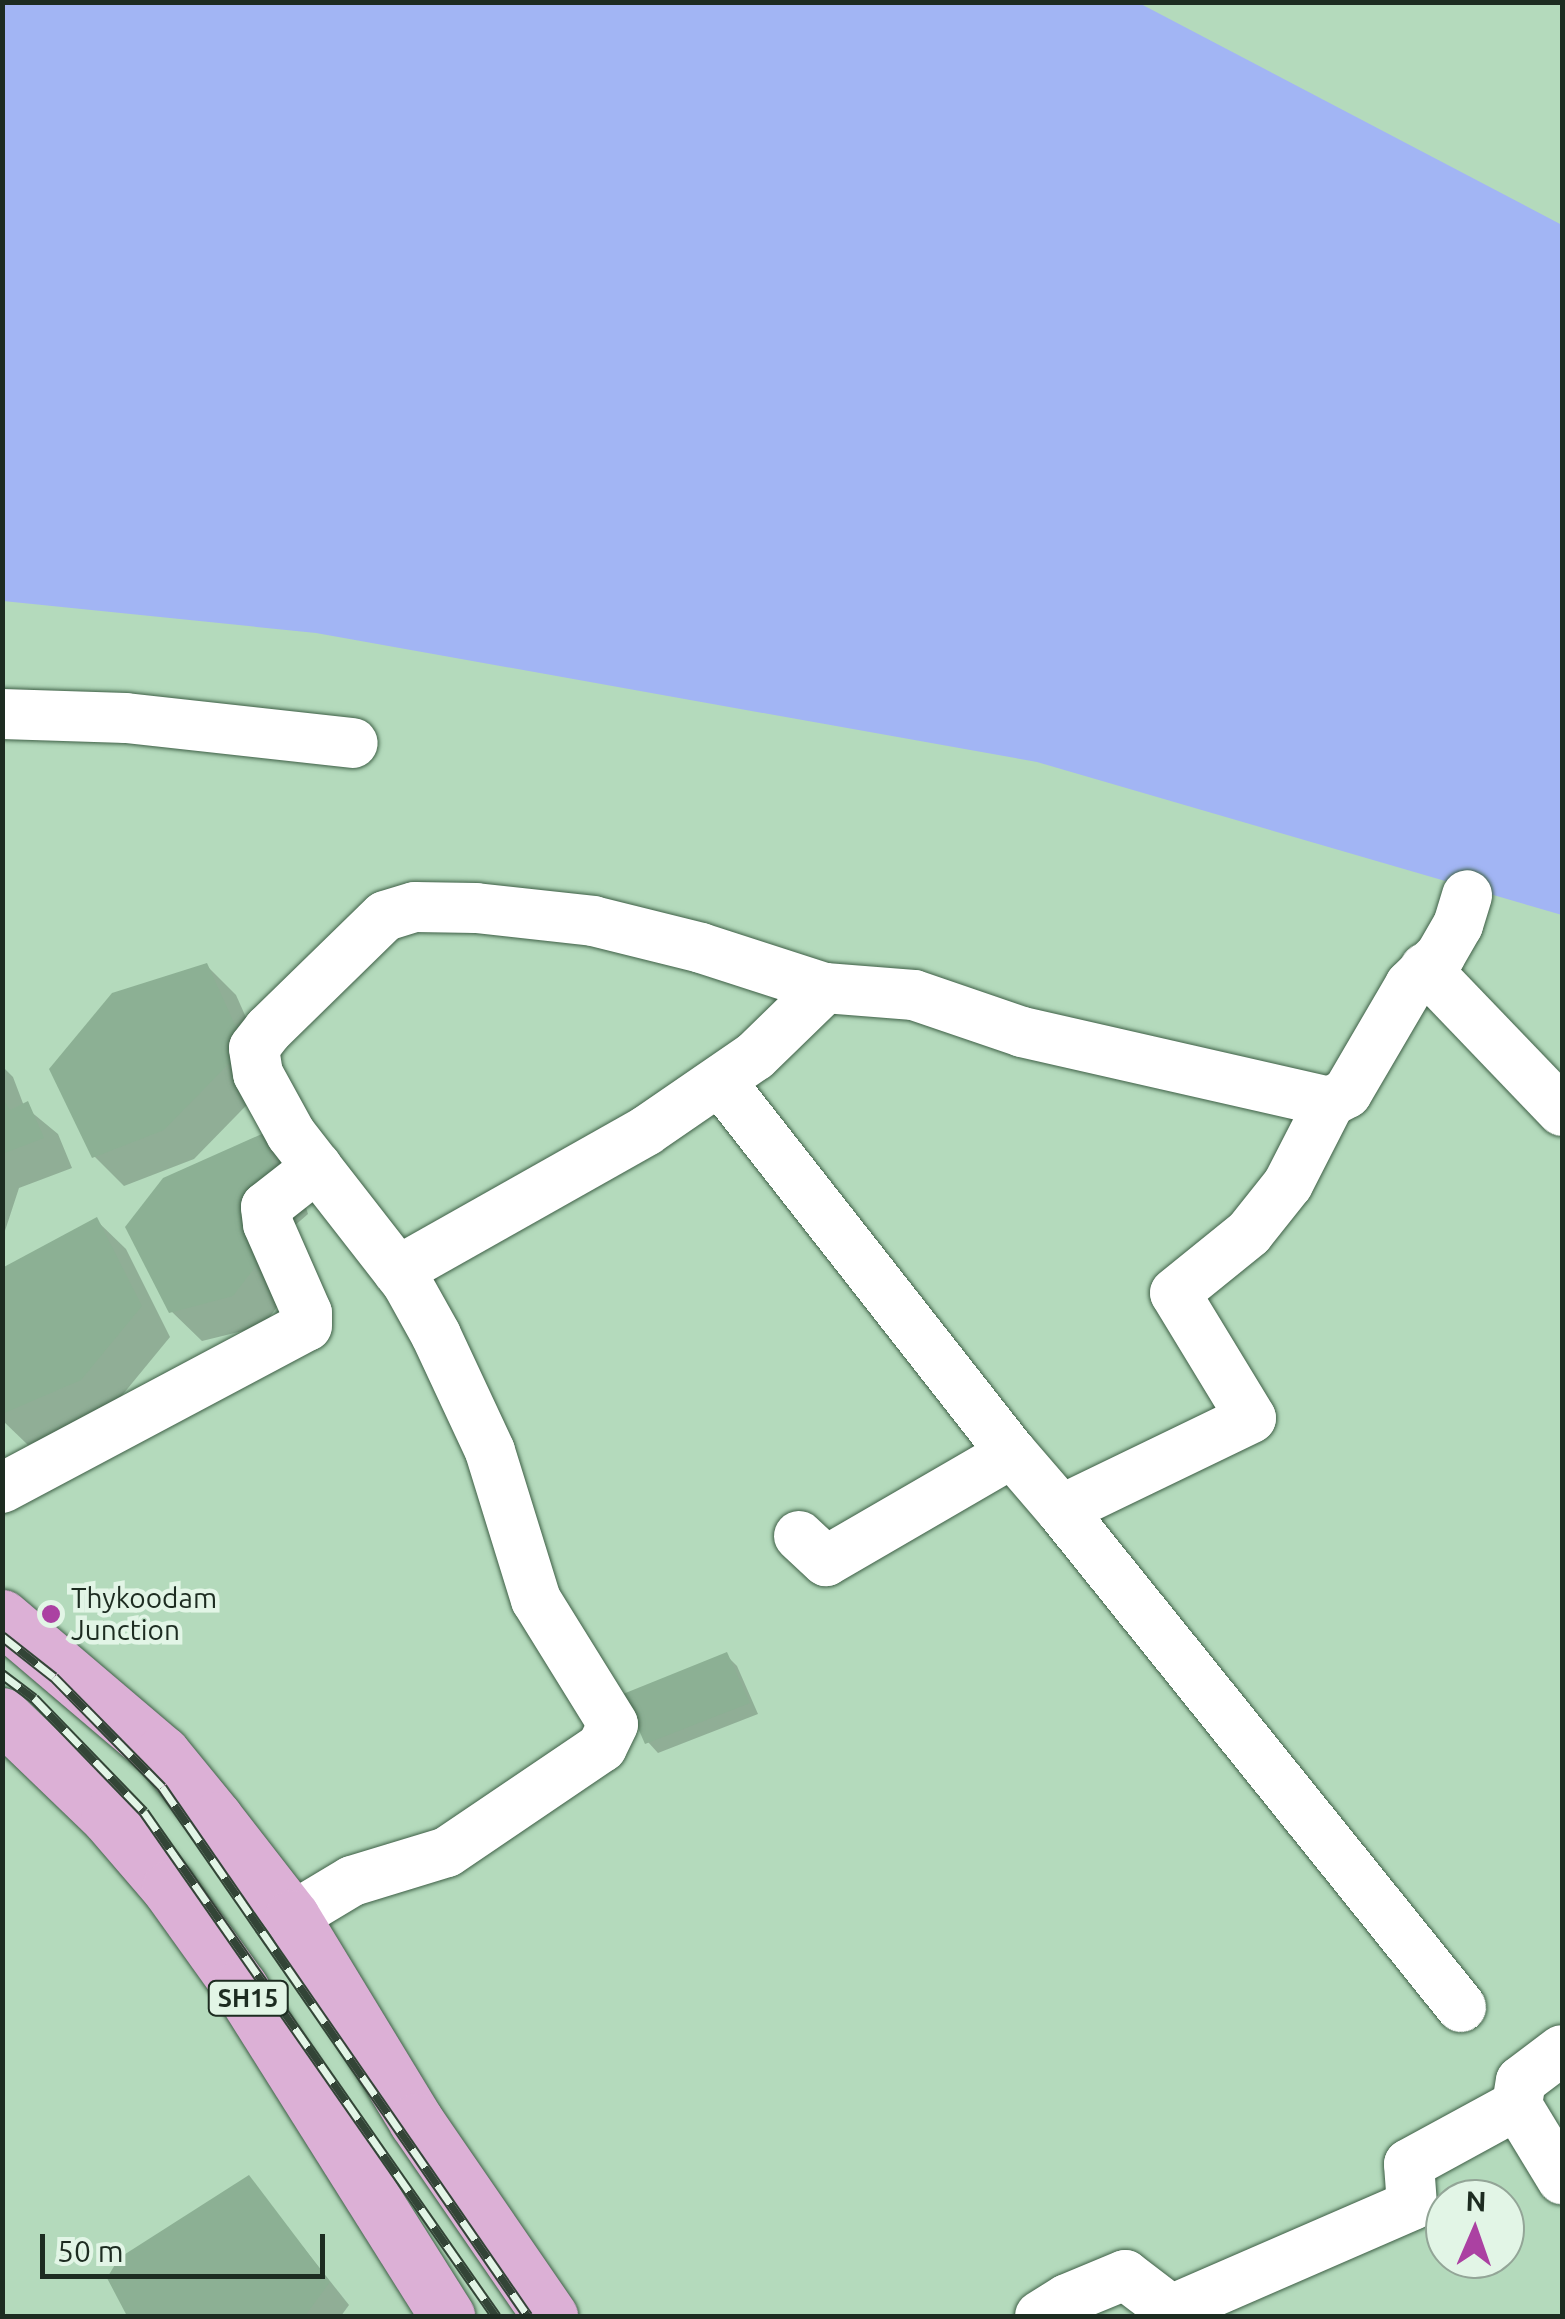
<!DOCTYPE html>
<html>
<head>
<meta charset="utf-8">
<style>
	body { margin:0 }
	#map { position:relative; width:1565px; height:2319px; overflow:hidden; background:#b4dabc; font-family:Ubuntu,sans-serif }
	div>[style] { position:absolute }
	.water>* { inset:0; background:#a2b5f4 }
	.shadow>* { inset:0; background:#0003 }
	.building>* { inset:0; background:#8cb094 }
	.roads { filter:drop-shadow(0 0 2px #3e5f46) drop-shadow(0 0 2px #3e5f46) }
	.minor>* { height:50px; margin:-25px; padding:0 25px; transform-origin:25px; border-radius:25px; background:#fff }
	.major>* { height:55px; margin:-27.5px; padding:0 27.5px; transform-origin:27.5px; border-radius:27.5px; background:#dcb0d6 }
	.rail>* { height:11px; margin-top:-5.5px; transform-origin:0; background:repeating-linear-gradient(90deg,#e2f5e6 0 22px,#334537 0 44px); box-sizing:border-box; border-block:2px solid #334537 }
	.dots>* { width:28px; height:28px; translate:-50% -50%; box-sizing:border-box; border:5px solid #e2f5e6; border-radius:50% }
	span { translate:-50% -50%; white-space:nowrap; text-align:center; line-height:1.15; -webkit-text-stroke:9px #e2f5e6; paint-order:stroke }
	.shield-label span { padding:2px 8px; background:#e2f5e6; border:2px solid; border-radius:8px; -webkit-text-stroke-width:0 }
	.shield-label { font-size:25px; color:#1d2c21; font-weight:700 }
	.poi-label { font-size:28px; color:#1d2c21 }
	.left { translate:0 -50%; text-align:left }
	.frame { position:absolute; inset:0; border:5px solid #1d2c21; pointer-events:none }
	.north { position:absolute; left:1425px; top:2179px; width:100px; height:100px; box-sizing:border-box; background:#e2f5e6; border:2px solid #93a597; border-radius:50%; rotate:2deg; font-size:28px; font-weight:700; line-height:40px; text-align:center; color:#1d2c21 }
	.north::after { content:''; display:block; margin:auto; width:35px; height:45px; background:#ab41a2; clip-path:polygon(50% 0,100% 100%,50% 72%,0 100%) }
	.scale { position:absolute; left:40px; top:2234px; width:285px; height:45px; box-sizing:border-box; border:5px solid #1d2c21; border-top:0; padding-left:12px; font-size:30px; line-height:35px; white-space:nowrap; color:#1d2c21; -webkit-text-stroke:8px #e2f5e6; paint-order:stroke }
</style>
</head>
<body>
<div id="map">
	<div class="water">
		<i style="clip-path:polygon(2px 3px,1139px 3px,1562px 225px,1562px 915px,1037px 762px,316px 633px,3px 601px)"></i>
	</div>
	<div class="shadow">
		<i style="clip-path:polygon(206px 965px,236px 995px,273px 1078px,194px 1159px,124px 1186px,94px 1156px)"></i>
		<i style="clip-path:polygon(2px 1066px,13px 1077px,24px 1106px,58px 1134px,72px 1168px,19px 1188px,2px 1240px)"></i>
		<i style="clip-path:polygon(263px 1136px,293px 1166px,308px 1214px,277px 1241px,297px 1280px,263px 1326px,202px 1341px,171px 1311px)"></i>
		<i style="clip-path:polygon(96px 1220px,126px 1249px,170px 1337px,110px 1410px,28px 1445px,2px 1420px,2px 1272px)"></i>
		<i style="clip-path:polygon(726px 1655px,737px 1666px,758px 1714px,658px 1753px,648px 1742px)"></i>
		<i style="clip-path:polygon(249px 2179px,349px 2305px,341px 2316px,129px 2316px,110px 2279px)"></i>
	</div>
	<div class="building">
		<i style="clip-path:polygon(207px 963px,245px 1047px,164px 1130px,92px 1158px,49px 1069px,112px 993px)"></i>
		<i style="clip-path:polygon(2px 1097px,10px 1110px,28px 1101px,44px 1138px,2px 1154px)"></i>
		<i style="clip-path:polygon(264px 1133px,279px 1184px,269px 1249px,233px 1296px,169px 1313px,125px 1227px,163px 1178px)"></i>
		<i style="clip-path:polygon(97px 1217px,142px 1306px,81px 1380px,2px 1414px,2px 1268px)"></i>
		<i style="clip-path:polygon(727px 1652px,750px 1703px,645px 1744px,623px 1694px)"></i>
		<i style="clip-path:polygon(249px 2175px,330px 2282px,305px 2316px,127px 2316px,107px 2278px,119px 2258px)"></i>
	</div>
	<div class="roads">
		<div class="minor">
			<i style="left:2px;top:714px;width:124px;rotate:1.8deg"></i>
			<i style="left:126px;top:718px;width:228px;rotate:6.3deg"></i>
			<i style="left:1425px;top:968px;width:198px;rotate:46.2deg"></i>
			<i style="left:825px;top:988px;width:89px;rotate:4.5deg"></i>
			<i style="left:914px;top:995px;width:114px;rotate:18.9deg"></i>
			<i style="left:1022px;top:1032px;width:316px;rotate:12.8deg"></i>
			<i style="left:1330px;top:1102px;width:19px;rotate:-28deg"></i>
			<i style="left:1347px;top:1093px;width:125px;rotate:-59.7deg"></i>
			<i style="left:1410px;top:985px;width:42px;rotate:-44deg"></i>
			<i style="left:1440px;top:956px;width:36px;rotate:-60deg"></i>
			<i style="left:1458px;top:925px;width:31px;rotate:-73deg"></i>
			<i style="left:720px;top:1081px;width:473px;rotate:51.9deg"></i>
			<i style="left:2px;top:1488px;width:345px;rotate:-28deg"></i>
			<i style="left:307px;top:1326px;width:13px;rotate:-90deg"></i>
			<i style="left:307px;top:1313px;width:97px;rotate:-113.7deg"></i>
			<i style="left:268px;top:1224px;width:17px;rotate:-97deg"></i>
			<i style="left:266px;top:1207px;width:65px;rotate:-38.1deg"></i>
			<i style="left:1061px;top:1510px;width:638px;rotate:51.17deg"></i>
			<i style="left:799px;top:1536px;width:37px;rotate:43deg"></i>
			<i style="left:826px;top:1561px;width:215px;rotate:-30.1deg"></i>
			<i style="left:1012px;top:1453px;width:75px;rotate:49.3deg"></i>
			<i style="left:1061px;top:1510px;width:211px;rotate:-25.8deg"></i>
			<i style="left:1251px;top:1418px;width:146px;rotate:-121.3deg"></i>
			<i style="left:1175px;top:1293px;width:95px;rotate:-39deg"></i>
			<i style="left:1249px;top:1233px;width:63px;rotate:-51.5deg"></i>
			<i style="left:1288px;top:1184px;width:92px;rotate:-62.9deg"></i>
			<i style="left:292px;top:1917px;width:70px;rotate:-31deg"></i>
			<i style="left:352px;top:1881px;width:99px;rotate:-17deg"></i>
			<i style="left:447px;top:1852px;width:187px;rotate:-34.1deg"></i>
			<i style="left:602px;top:1747px;width:25px;rotate:-64deg"></i>
			<i style="left:613px;top:1724px;width:146px;rotate:-121.8deg"></i>
			<i style="left:536px;top:1600px;width:156px;rotate:-107.2deg"></i>
			<i style="left:490px;top:1451px;width:128px;rotate:-115deg"></i>
			<i style="left:436px;top:1335px;width:60px;rotate:-119.1deg"></i>
			<i style="left:407px;top:1283px;width:189px;rotate:-127.9deg"></i>
			<i style="left:291px;top:1134px;width:68px;rotate:-118.8deg"></i>
			<i style="left:258px;top:1074px;width:26px;rotate:-99deg"></i>
			<i style="left:254px;top:1048px;width:23px;rotate:-52deg"></i>
			<i style="left:268px;top:1030px;width:163px;rotate:-44.3deg"></i>
			<i style="left:385px;top:916px;width:31px;rotate:-17deg"></i>
			<i style="left:415px;top:907px;width:61px;rotate:0.9deg"></i>
			<i style="left:476px;top:908px;width:118px;rotate:6.3deg"></i>
			<i style="left:593px;top:921px;width:111px;rotate:14deg"></i>
			<i style="left:701px;top:948px;width:130px;rotate:17.9deg"></i>
			<i style="left:825px;top:988px;width:98px;rotate:135.8deg"></i>
			<i style="left:755px;top:1056px;width:132px;rotate:145.5deg"></i>
			<i style="left:646px;top:1131px;width:285px;rotate:150.6deg"></i>
			<i style="left:1517px;top:2105px;width:87px;rotate:58.7deg"></i>
			<i style="left:1040px;top:2316px;width:32px;rotate:-32deg"></i>
			<i style="left:1067px;top:2299px;width:63px;rotate:-22.5deg"></i>
			<i style="left:1125px;top:2275px;width:58px;rotate:37.3deg"></i>
			<i style="left:1171px;top:2310px;width:263px;rotate:-23.5deg"></i>
			<i style="left:1412px;top:2205px;width:41px;rotate:-94.2deg"></i>
			<i style="left:1409px;top:2164px;width:123px;rotate:-28.6deg"></i>
			<i style="left:1517px;top:2105px;width:24px;rotate:-81deg"></i>
			<i style="left:1521px;top:2081px;width:51px;rotate:-37.1deg"></i>
		</div>
		<div class="major">
			<i style="left:2px;top:1617px;width:210px;rotate:40.4deg"></i>
			<i style="left:162px;top:1753px;width:85px;rotate:50.7deg"></i>
			<i style="left:216px;top:1819px;width:124px;rotate:52.2deg"></i>
			<i style="left:292px;top:1917px;width:239px;rotate:58.7deg"></i>
			<i style="left:416px;top:2121px;width:237px;rotate:55.5deg"></i>
			<i style="left:2px;top:1715px;width:147px;rotate:43.9deg"></i>
			<i style="left:108px;top:1817px;width:94px;rotate:49.3deg"></i>
			<i style="left:169px;top:1888px;width:122px;rotate:54.4deg"></i>
			<i style="left:240px;top:1987px;width:389px;rotate:57.8deg"></i>
		</div>
	</div>
	<div class="rail">
		<i style="left:2px;top:1636px;width:66px;rotate:38.3deg"></i>
		<i style="left:54px;top:1677px;width:154px;rotate:45.5deg"></i>
		<i style="left:162px;top:1787px;width:643px;rotate:55.32deg"></i>
		<i style="left:2px;top:1674px;width:40px;rotate:37deg"></i>
		<i style="left:34px;top:1698px;width:158px;rotate:46deg"></i>
		<i style="left:144px;top:1812px;width:615px;rotate:55.07deg"></i>
	</div>
	<div class="dots">
		<i style="left:51px;top:1614px;background:#ab41a2"></i>
	</div>
	<div class="shield-label">
		<span style="left:248px;top:1998px">SH15</span>
	</div>
	<div class="poi-label">
		<span class="left" style="left:71px;top:1614px">Thykoodam<br>Junction</span>
	</div>
	<div class="frame"></div>
	<div class="north">N</div>
	<div class="scale">50 m</div>
</div>
</body>
</html>
